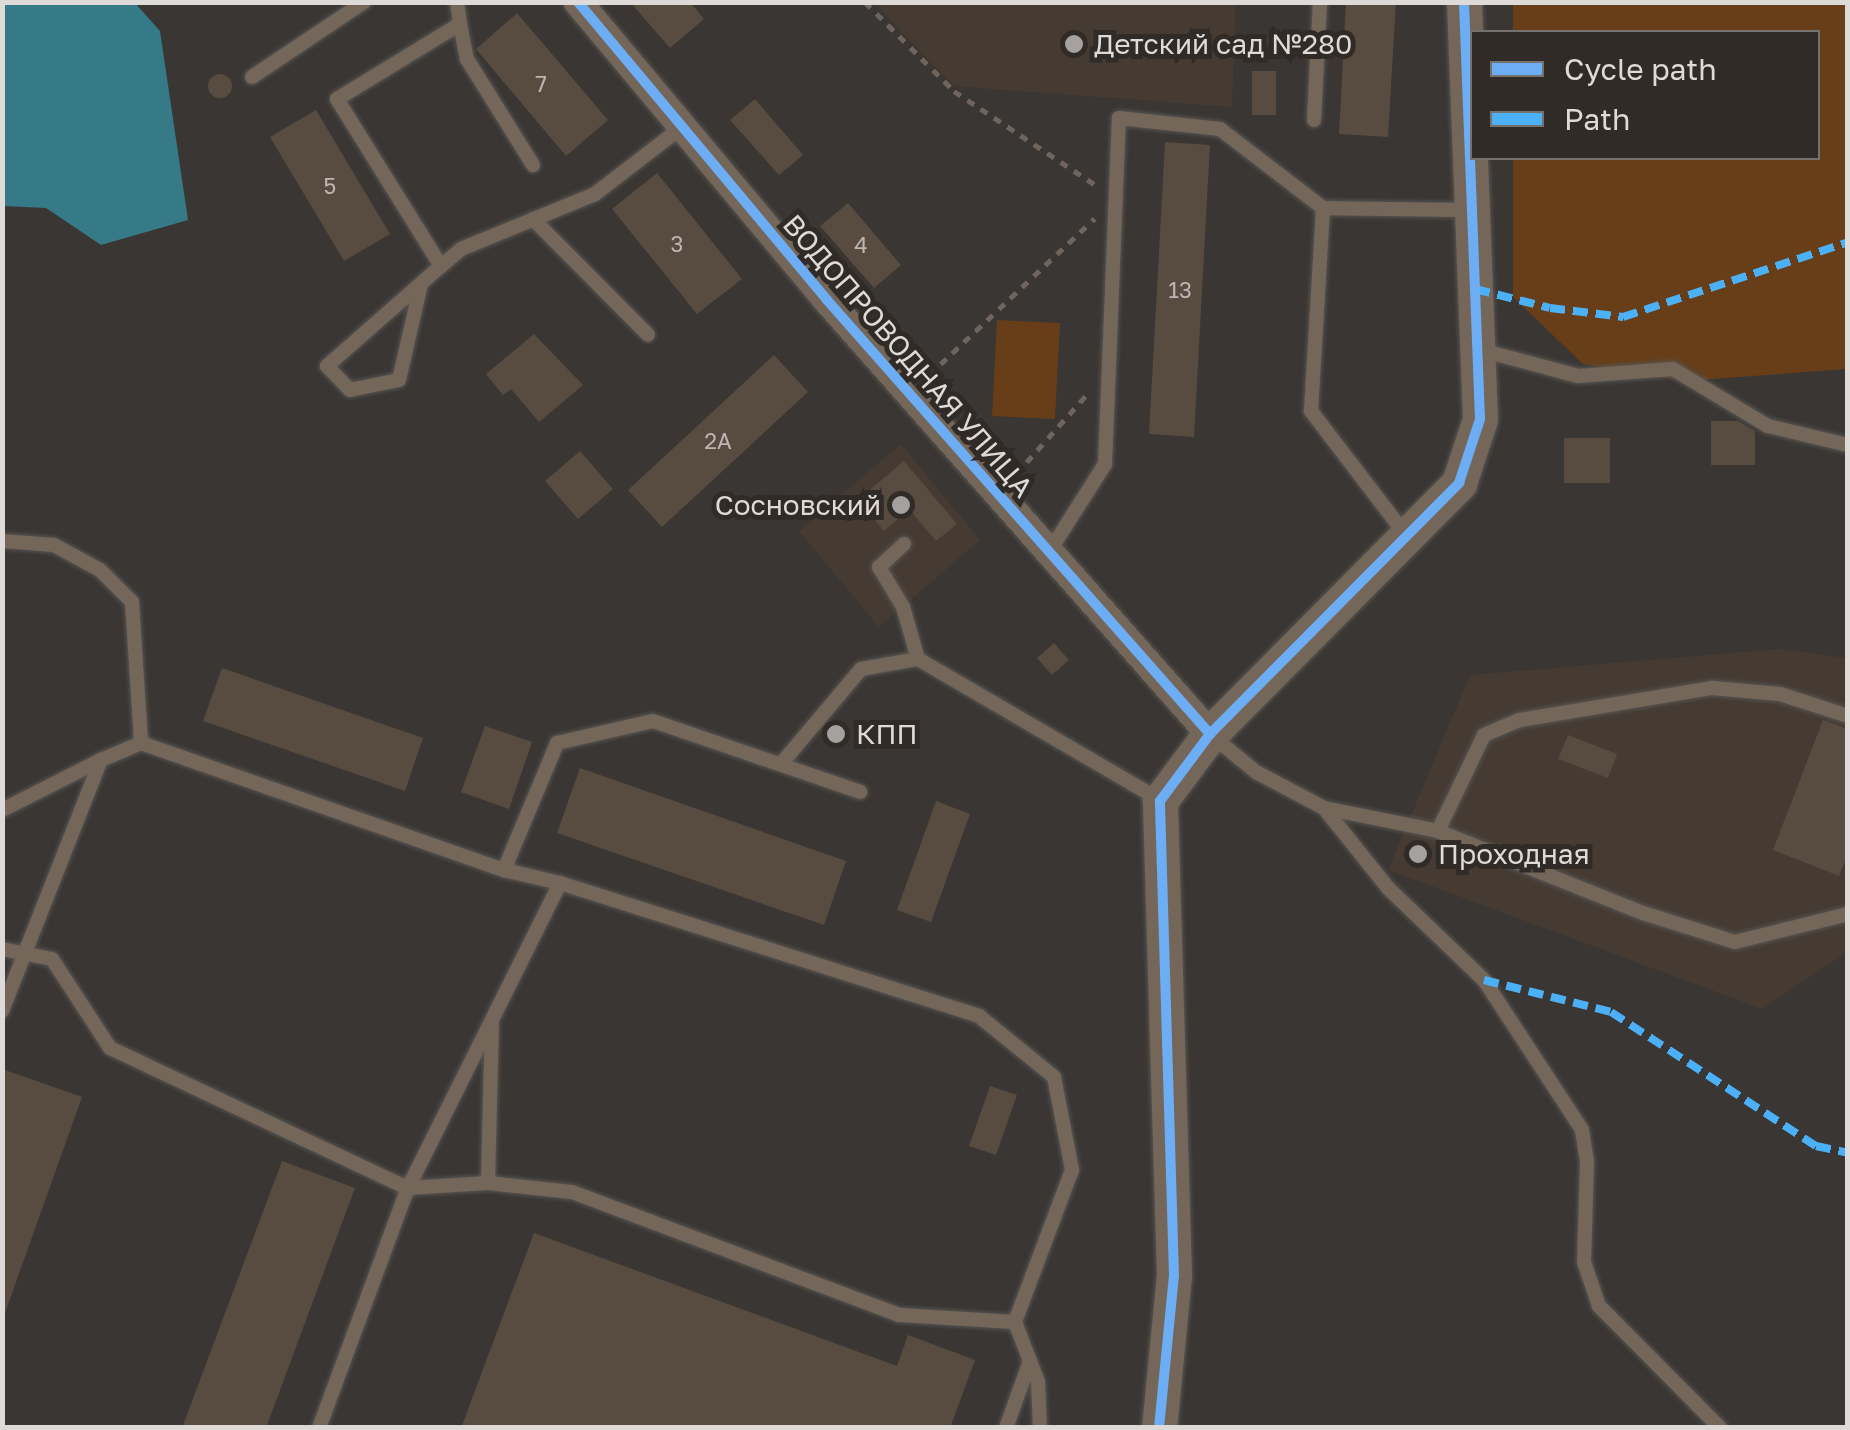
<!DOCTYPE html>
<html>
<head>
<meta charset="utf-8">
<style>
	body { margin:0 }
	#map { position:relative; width:1850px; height:1430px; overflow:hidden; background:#393633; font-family:"Golos Text",sans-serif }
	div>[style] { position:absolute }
	.built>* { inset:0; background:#453b33 }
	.green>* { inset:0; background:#683e19 }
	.water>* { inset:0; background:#367987 }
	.building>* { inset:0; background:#584c41 }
	.round { border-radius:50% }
	.path>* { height:5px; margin-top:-2.5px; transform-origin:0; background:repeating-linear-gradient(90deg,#6f655e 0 8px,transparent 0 16px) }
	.roads { filter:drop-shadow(0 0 2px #565451) drop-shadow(0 0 2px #565451) }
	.service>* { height:14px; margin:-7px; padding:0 7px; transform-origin:7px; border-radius:7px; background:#75665a }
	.minor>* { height:28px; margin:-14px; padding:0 14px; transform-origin:14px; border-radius:14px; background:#75665a }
	.tertiary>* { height:35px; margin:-17.5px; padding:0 17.5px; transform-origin:17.5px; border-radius:17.5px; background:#75665a }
	.quiet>* { height:8px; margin-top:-4px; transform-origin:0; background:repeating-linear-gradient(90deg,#4cb0f7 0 15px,transparent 0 23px) }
	.cycleway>* { height:10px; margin:-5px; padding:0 5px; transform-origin:5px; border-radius:5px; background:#6dadf4 }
	.dots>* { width:28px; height:28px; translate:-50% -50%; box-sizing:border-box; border:5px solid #312b27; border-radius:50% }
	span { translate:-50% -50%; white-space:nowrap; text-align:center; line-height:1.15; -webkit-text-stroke:10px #312b27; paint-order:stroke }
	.number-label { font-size:22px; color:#bcb6b2 }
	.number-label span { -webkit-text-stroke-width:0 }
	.poi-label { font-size:28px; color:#dedad7 }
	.left { translate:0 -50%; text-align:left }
	.right { translate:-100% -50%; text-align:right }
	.street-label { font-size:28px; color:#dedad7 }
	.frame { position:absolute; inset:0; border:5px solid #dedad7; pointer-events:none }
	.legend { position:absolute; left:1470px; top:30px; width:350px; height:130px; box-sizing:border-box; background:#312b27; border:2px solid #76716d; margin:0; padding:12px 18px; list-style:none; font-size:30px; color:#dedad7 }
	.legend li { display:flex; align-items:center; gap:20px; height:50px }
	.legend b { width:50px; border:2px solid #76716d }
</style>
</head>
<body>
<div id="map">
	<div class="built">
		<i style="clip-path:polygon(875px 3px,1236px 3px,1232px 107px,953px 86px)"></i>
		<i style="clip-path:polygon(901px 444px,980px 540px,879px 627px,799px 531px)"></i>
		<i style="clip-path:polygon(1781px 649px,1847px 658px,1847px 952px,1762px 1009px,1388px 870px,1470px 675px)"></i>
	</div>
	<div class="green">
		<i style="clip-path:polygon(1513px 3px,1847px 3px,1847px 369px,1685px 381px,1583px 364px,1513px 297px,1513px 158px,1818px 158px,1818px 32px,1513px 32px)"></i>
		<i style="clip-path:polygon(997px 320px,1060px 323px,1055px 419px,992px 416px)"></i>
	</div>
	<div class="water">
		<i style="clip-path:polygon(3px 2px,135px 3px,160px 31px,188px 220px,101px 245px,46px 208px,3px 206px)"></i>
	</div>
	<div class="building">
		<i style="clip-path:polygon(630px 2px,690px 2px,704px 19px,670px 48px)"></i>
		<i style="clip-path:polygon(1346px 2px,1396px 2px,1388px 137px,1339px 134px)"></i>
		<i style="clip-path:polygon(517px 13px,608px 120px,566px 156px,476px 49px)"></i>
		<i style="clip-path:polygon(1252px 71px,1276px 71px,1276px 115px,1252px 115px)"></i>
		<i class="round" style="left:208px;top:74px;width:24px;height:24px"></i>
		<i style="clip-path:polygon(755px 99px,803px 155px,779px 175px,730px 120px)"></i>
		<i style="clip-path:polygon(316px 110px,390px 234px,344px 261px,270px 137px)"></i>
		<i style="clip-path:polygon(1165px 142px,1210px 145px,1194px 437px,1149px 434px)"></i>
		<i style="clip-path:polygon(657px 173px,742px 279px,697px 314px,612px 209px)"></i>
		<i style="clip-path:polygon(848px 203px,901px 265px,874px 288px,820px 226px)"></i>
		<i style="clip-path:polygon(534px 334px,583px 385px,539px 422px,511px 389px,503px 395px,486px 374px)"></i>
		<i style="clip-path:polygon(774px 355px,808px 392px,662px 527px,628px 490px)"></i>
		<i style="clip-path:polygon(1711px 421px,1738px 421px,1755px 431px,1755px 465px,1711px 465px)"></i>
		<i style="clip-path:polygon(1564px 438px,1610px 438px,1610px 483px,1564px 483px)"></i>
		<i style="clip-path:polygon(580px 451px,613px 489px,578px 519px,545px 481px)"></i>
		<i style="clip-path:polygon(904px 461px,957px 524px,936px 541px,909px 509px,884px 531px,858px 500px)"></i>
		<i style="clip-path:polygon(1054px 643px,1069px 660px,1052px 675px,1037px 658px)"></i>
		<i style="clip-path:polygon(222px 668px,423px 738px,405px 791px,203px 721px)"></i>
		<i style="clip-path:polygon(1823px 720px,1848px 729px,1848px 854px,1839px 876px,1773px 850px)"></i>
		<i style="clip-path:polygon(485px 726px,532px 742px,509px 809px,461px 792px)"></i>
		<i style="clip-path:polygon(1568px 735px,1617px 754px,1608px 778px,1558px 759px)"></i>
		<i style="clip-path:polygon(580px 768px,846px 861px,824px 925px,557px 833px)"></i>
		<i style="clip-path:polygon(936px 801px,970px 814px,931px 922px,897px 910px)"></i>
		<i style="clip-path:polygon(2px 1069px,82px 1097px,5px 1313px,2px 1313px)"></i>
		<i style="clip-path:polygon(990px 1086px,1017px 1095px,996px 1155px,969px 1146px)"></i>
		<i style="clip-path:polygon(282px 1161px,355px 1188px,266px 1428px,182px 1428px)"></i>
		<i style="clip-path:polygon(534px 1233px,897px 1366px,908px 1335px,975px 1360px,950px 1428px,461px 1428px)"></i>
	</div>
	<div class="path">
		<i style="left:865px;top:2px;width:126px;rotate:45deg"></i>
		<i style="left:954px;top:91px;width:172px;rotate:33.6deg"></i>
		<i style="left:929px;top:375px;width:228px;rotate:-43.4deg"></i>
		<i style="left:1016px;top:474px;width:110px;rotate:-48.3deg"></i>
	</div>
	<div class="roads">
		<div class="service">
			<i style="left:457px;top:2px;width:22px;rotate:82deg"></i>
			<i style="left:460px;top:24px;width:144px;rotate:148.6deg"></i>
			<i style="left:337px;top:99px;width:197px;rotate:58.1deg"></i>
			<i style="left:441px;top:266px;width:26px;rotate:-40deg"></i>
			<i style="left:461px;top:249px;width:145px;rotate:-22.3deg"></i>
			<i style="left:595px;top:194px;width:110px;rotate:-37.6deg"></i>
			<i style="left:460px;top:24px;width:36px;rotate:79deg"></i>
			<i style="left:467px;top:59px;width:125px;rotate:58.1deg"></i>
			<i style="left:252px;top:77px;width:135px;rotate:-33.8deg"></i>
			<i style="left:1314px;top:120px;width:118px;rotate:-87.1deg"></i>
			<i style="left:533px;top:219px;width:163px;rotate:45.2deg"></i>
			<i style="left:421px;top:284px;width:98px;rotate:102.9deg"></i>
			<i style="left:399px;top:380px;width:50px;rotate:168.5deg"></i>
			<i style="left:350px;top:390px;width:33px;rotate:-134deg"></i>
			<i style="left:327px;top:366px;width:152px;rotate:-41.3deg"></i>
			<i style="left:1481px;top:350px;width:100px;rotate:15deg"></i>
			<i style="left:1578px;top:376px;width:95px;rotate:-4.2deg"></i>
			<i style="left:1673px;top:369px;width:111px;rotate:31deg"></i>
			<i style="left:1768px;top:426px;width:82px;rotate:13.4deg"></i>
			<i style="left:1405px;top:534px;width:155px;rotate:-127.4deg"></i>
			<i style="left:1311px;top:411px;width:203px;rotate:-86.6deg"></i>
			<i style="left:1323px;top:208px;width:148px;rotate:0.8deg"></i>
			<i style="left:2px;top:541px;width:52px;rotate:4.4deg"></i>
			<i style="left:54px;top:545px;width:52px;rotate:28.5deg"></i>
			<i style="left:100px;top:570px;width:45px;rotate:45deg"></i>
			<i style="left:132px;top:602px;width:141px;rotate:86.3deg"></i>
			<i style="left:141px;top:743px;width:385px;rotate:19.3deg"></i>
			<i style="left:504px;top:870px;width:57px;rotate:13.1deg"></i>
			<i style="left:560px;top:883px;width:440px;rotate:17.6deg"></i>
			<i style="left:979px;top:1016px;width:97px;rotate:39.1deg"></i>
			<i style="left:1054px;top:1077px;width:95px;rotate:79deg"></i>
			<i style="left:1072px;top:1170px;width:162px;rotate:110.6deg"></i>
			<i style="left:1015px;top:1322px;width:64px;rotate:69deg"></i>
			<i style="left:1038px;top:1382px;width:46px;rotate:87.5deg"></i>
			<i style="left:904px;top:544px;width:34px;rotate:137deg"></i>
			<i style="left:879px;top:567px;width:47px;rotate:59deg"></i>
			<i style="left:903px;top:607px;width:54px;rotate:73.9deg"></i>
			<i style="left:1049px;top:552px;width:104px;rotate:-57.5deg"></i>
			<i style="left:1105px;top:464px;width:346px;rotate:-87.7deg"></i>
			<i style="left:1119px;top:118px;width:102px;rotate:6.2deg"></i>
			<i style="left:1220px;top:129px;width:130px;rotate:37.5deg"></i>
			<i style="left:1211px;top:735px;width:58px;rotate:39.4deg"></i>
			<i style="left:1256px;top:772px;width:77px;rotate:27.9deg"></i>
			<i style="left:1324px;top:808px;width:116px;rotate:11.4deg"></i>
			<i style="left:1438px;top:831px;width:221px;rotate:21.8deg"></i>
			<i style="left:1643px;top:913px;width:96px;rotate:17.5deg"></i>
			<i style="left:1735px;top:942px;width:116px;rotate:-13.9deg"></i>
			<i style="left:781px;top:764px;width:124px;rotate:-49.9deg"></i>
			<i style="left:861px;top:669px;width:58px;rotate:-10deg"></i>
			<i style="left:918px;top:659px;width:280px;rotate:30.2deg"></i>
			<i style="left:1324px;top:808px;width:102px;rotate:51.3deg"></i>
			<i style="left:1388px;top:888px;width:133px;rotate:43.8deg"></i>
			<i style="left:1484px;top:980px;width:179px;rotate:56.8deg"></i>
			<i style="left:1582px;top:1130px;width:32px;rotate:81deg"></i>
			<i style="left:1587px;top:1162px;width:100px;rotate:91.7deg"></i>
			<i style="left:1584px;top:1262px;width:46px;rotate:71.2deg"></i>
			<i style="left:1599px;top:1306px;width:172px;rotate:45.2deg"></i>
			<i style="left:2px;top:810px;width:111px;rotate:-26.8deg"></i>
			<i style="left:1438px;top:831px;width:106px;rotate:-64.4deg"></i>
			<i style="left:1484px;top:735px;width:39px;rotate:-23deg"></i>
			<i style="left:1520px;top:720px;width:195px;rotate:-9.5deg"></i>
			<i style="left:1712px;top:688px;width:68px;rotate:5deg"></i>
			<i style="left:1780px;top:694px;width:71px;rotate:17.9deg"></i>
			<i style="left:504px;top:870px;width:138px;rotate:-67.3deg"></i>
			<i style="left:557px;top:743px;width:98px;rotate:-12.9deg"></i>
			<i style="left:653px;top:721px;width:219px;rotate:18.9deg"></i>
			<i style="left:2px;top:949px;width:51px;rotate:11.3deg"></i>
			<i style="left:52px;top:959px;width:106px;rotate:56.9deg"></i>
			<i style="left:110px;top:1048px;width:329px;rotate:25.2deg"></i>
			<i style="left:408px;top:1188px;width:80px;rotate:-3.6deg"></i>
			<i style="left:488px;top:1183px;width:84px;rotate:6.1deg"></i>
			<i style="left:572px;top:1192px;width:349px;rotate:20.6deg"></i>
			<i style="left:899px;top:1315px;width:116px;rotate:3.5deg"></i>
			<i style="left:2px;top:1011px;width:270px;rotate:-68.5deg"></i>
			<i style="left:101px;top:760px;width:43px;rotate:-23deg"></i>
			<i style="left:488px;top:1183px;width:159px;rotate:-88.6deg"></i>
			<i style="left:319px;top:1428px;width:256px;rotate:-69.7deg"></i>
			<i style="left:408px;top:1188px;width:341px;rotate:-63.5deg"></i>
			<i style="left:1006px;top:1428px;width:71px;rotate:-70.3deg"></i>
		</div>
		<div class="minor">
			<i style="left:578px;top:2px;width:388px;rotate:50.1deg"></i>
			<i style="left:827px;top:300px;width:579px;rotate:48.57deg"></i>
		</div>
		<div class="tertiary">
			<i style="left:1159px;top:1428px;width:153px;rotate:-84.4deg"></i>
			<i style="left:1174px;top:1276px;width:475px;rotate:-91.7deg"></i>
			<i style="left:1160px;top:801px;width:84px;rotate:-53.3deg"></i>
			<i style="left:1210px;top:734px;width:354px;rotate:-45.2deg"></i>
			<i style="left:1459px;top:483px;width:67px;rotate:-71.8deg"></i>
			<i style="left:1480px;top:419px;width:417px;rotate:-92.2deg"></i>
		</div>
	</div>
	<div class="quiet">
		<i style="left:1475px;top:289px;width:77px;rotate:14.2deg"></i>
		<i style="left:1550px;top:308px;width:74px;rotate:7deg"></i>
		<i style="left:1623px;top:317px;width:237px;rotate:-18.4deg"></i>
		<i style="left:1484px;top:980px;width:131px;rotate:14.1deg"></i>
		<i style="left:1611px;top:1012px;width:245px;rotate:33.2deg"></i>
		<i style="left:1816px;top:1146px;width:33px;rotate:12deg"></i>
	</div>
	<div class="cycleway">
		<i style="left:578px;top:2px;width:388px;rotate:50.1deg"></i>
		<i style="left:827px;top:300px;width:579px;rotate:48.57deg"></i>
		<i style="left:1159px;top:1428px;width:153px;rotate:-84.4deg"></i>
		<i style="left:1174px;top:1276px;width:475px;rotate:-91.7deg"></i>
		<i style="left:1160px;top:801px;width:84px;rotate:-53.3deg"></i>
		<i style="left:1210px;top:734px;width:354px;rotate:-45.2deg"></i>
		<i style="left:1459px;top:483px;width:67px;rotate:-71.8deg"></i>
		<i style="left:1480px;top:419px;width:417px;rotate:-92.2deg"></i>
	</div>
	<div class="dots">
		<i style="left:1074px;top:44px;background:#a4a19e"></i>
		<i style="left:901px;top:505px;background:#a4a19e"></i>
		<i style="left:836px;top:734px;background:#a4a19e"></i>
		<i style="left:1418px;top:854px;background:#a4a19e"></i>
	</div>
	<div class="number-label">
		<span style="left:541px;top:84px">7</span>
		<span style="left:330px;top:186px">5</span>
		<span style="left:677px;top:244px">3</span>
		<span style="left:861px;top:245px">4</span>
		<span style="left:1180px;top:290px">13</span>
		<span style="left:718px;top:441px">2А</span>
	</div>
	<div class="poi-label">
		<span class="left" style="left:1094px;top:44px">Детский сад №280</span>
		<span class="right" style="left:881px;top:505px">Сосновский</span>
		<span class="left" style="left:856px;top:734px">КПП</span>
		<span class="left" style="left:1438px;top:854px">Проходная</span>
	</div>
	<div class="street-label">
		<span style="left:908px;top:356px;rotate:49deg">ВОДОПРОВОДНАЯ УЛИЦА</span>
	</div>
	<div class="frame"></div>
	<ul class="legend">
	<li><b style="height:12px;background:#6dadf4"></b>Cycle path</li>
	<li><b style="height:12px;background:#4cb0f7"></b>Path</li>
	</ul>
</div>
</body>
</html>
